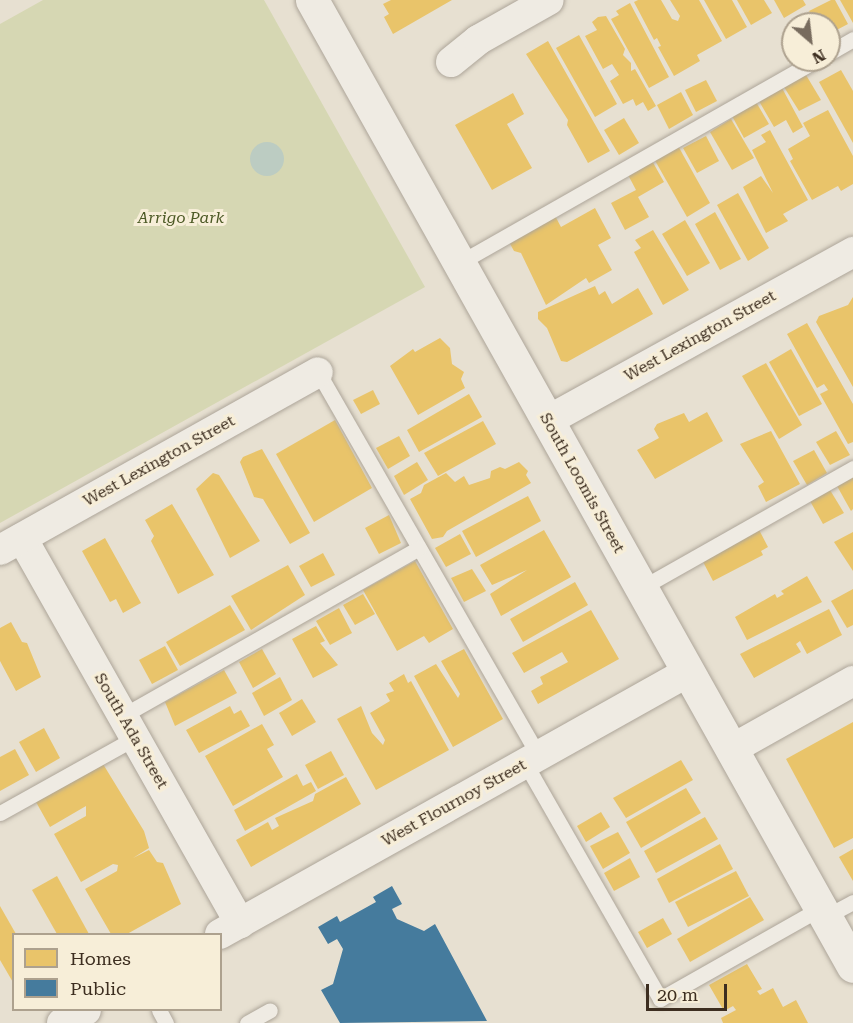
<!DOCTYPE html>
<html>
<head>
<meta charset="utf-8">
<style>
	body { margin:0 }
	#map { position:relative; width:853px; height:1023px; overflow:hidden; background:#e7e0d1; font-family:"Roboto Serif",serif }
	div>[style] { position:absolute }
	.green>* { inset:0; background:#d6d7b3 }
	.water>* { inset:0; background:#bcccc2 }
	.round { border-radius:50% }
	.homes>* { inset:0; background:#e9c46a }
	.public>* { inset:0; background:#457b9d }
	.roads { filter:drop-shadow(0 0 2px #ada599) drop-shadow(0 0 2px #ada599) }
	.service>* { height:15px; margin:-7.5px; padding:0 7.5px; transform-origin:7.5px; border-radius:7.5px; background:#efebe3 }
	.minor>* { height:30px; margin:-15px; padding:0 15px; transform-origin:15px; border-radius:15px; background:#efebe3 }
	.tertiary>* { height:33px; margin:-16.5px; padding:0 16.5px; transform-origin:16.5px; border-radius:16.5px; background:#efebe3 }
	span { translate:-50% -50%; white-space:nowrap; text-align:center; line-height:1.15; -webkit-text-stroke:6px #f7eed8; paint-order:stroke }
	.park-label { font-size:16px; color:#4d5a26; font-style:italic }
	.street-label { font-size:16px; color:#3d2e20 }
	.legend { position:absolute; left:12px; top:933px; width:210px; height:78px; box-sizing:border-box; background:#f7eed8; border:2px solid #ada18e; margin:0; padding:8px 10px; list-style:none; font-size:18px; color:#3d2e20 }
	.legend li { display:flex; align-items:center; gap:12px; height:30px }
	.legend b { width:30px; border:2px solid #ada18e }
	.north { position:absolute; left:781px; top:12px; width:60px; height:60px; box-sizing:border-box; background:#f7eed8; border:2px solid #ada18e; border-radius:50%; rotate:152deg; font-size:16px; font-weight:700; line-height:24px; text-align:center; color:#3d2e20 }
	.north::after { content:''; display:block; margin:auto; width:21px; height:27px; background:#786c5e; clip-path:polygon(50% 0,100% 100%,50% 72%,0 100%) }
	.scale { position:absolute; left:646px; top:984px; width:81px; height:27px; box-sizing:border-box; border:3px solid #3d2e20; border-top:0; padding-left:8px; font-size:18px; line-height:21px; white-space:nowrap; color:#3d2e20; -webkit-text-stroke:4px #f7eed8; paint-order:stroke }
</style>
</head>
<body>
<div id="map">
	<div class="green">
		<i style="clip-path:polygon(43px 0,264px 0,425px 287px,0 523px,0 24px)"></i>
	</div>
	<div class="water">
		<i class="round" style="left:250px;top:142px;width:34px;height:34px"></i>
	</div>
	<div class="homes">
		<i style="clip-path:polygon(391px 0,452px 0,393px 34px,384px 17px,389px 14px,383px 4px)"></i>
		<i style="clip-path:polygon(638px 0,661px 0,672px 19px,678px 21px,680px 16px,670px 0,699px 0,722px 41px,697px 55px,700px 61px,674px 76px,658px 47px,661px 46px,657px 38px,654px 40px,634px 2px)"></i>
		<i style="clip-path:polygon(704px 0,732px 0,747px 27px,726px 39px)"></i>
		<i style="clip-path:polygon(737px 0,764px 0,772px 13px,751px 25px)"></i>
		<i style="clip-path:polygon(774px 0,803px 0,806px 5px,784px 18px)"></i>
		<i style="clip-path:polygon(831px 0,835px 0,848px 24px,829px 34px,829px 24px,817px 24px,809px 11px)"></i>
		<i style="clip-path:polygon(840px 0,853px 0,853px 23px)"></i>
		<i style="clip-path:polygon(630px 3px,669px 77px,649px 88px,611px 19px,619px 15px,616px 11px)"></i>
		<i style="clip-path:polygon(606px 16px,625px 49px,623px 55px,631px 63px,631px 71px,635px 69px,656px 106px,648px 111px,643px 102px,636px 106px,633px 99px,623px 104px,610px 81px,619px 75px,612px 64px,603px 69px,585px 36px,597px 30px,592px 22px,598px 17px)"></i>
		<i style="clip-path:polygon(579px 35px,617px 104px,595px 117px,556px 48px)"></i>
		<i style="clip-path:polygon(548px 41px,610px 151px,588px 163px,567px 125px,568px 120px,526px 54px)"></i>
		<i style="clip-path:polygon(841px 70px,853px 91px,853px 143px,819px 82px)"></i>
		<i style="clip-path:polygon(806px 75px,821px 100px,799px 111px,784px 87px)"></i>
		<i style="clip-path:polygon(706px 80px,717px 101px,696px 112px,685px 90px)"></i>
		<i style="clip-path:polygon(782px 88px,803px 127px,793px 133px,786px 120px,774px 127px,759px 101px)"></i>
		<i style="clip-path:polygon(681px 92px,693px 115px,669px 129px,657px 105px)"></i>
		<i style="clip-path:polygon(513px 93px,524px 114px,507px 124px,532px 168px,492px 190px,455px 125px)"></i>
		<i style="clip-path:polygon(756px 102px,769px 124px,744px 138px,732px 116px)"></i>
		<i style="clip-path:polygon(828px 110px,853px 156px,853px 184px,841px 191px,838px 186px,812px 200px,790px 161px,793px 159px,788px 149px,810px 136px,803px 123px)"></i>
		<i style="clip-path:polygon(624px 118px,639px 143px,619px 155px,604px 130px)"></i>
		<i style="clip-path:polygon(731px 119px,754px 158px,732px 170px,710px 132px)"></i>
		<i style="clip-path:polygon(770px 130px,808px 200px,783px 214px,788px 221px,766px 233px,743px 187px,761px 176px,773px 193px,752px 150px,766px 142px,761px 135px)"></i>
		<i style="clip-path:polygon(706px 136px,719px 161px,697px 173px,683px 148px)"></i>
		<i style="clip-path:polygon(677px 144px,710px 203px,687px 217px,653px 157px)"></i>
		<i style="clip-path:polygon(651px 159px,664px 182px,638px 197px,649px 217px,625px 230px,611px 203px,636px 190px,626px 171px)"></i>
		<i style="clip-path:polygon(738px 193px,769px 248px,748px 261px,717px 205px)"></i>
		<i style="clip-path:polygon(595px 208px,611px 238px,598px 245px,612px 270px,589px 283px,586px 278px,546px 305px,521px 253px,514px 251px,509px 242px,553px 212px,561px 227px)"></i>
		<i style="clip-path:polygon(715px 212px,741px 259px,720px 270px,695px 224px)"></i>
		<i style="clip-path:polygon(685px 220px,710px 263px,687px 276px,662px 234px)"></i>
		<i style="clip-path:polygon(653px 230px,689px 290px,663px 305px,634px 252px,641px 248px,635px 240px)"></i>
		<i style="clip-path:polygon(595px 286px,599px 295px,605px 291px,612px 304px,638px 288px,653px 314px,567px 362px,561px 361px,547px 328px,538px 319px,538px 312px)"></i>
		<i style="clip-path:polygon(853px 297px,853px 387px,816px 322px,819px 316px,848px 305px)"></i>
		<i style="clip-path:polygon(807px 323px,853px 404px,853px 442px,848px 444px,820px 394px,828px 390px,824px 384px,817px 388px,787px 334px)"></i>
		<i style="clip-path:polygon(440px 338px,450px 348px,452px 364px,464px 372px,461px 379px,465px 388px,418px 415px,390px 366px,413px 349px,415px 352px)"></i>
		<i style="clip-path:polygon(791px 349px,822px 404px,799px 416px,769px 362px)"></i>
		<i style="clip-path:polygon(766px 363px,802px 425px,779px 439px,742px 376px)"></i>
		<i style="clip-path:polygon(373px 390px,380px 404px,361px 414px,353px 400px)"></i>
		<i style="clip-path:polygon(469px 394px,482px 417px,419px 452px,407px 430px)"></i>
		<i style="clip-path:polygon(707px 412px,723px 441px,655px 479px,637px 450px,659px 438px,654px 429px,657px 424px,684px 413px,689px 422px)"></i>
		<i style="clip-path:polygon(335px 420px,372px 488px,314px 522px,276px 454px)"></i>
		<i style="clip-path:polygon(483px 421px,496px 444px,438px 476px,424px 453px)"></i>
		<i style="clip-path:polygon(771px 431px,800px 484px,766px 502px,758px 486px,764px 482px,740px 444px)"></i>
		<i style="clip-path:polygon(836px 431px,850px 455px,830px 465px,816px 442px)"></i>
		<i style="clip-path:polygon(399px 436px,410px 456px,388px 469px,376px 448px)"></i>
		<i style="clip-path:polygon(262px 449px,310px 533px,290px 544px,263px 499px,254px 497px,240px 462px,243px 457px)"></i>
		<i style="clip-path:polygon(814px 450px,827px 473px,807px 485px,793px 461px)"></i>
		<i style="clip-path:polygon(417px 462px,428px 480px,404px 495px,394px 476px)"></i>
		<i style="clip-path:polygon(519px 462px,528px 471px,526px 475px,531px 483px,447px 531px,443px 537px,432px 539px,410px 499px,421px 493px,424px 485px,446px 473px,455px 482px,464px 476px,469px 485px,490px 478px,491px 471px,500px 467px,505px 469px)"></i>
		<i style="clip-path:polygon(213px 473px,219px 475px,260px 541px,230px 558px,196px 489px)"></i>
		<i style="clip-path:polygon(853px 477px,853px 509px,851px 511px,837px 486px)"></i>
		<i style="clip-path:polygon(830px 490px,844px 513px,823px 524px,810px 501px)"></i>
		<i style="clip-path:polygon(528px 496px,541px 521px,476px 557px,462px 531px)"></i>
		<i style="clip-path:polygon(172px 504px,214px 575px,178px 594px,151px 541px,154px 536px,145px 520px)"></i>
		<i style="clip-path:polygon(389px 515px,401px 543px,379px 554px,365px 528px)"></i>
		<i style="clip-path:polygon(757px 526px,768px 547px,761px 551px,763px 555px,713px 581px,700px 556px)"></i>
		<i style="clip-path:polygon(544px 530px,571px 577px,501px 616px,490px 594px,527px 570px,492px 585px,480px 565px)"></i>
		<i style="clip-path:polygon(853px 532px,853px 571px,834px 542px)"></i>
		<i style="clip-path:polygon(460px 534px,471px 554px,446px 567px,435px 548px)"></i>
		<i style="clip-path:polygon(105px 538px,141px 603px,123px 613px,116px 599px,110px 602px,82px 551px)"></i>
		<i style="clip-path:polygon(323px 553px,335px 575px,311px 587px,299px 566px)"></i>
		<i style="clip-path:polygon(415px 561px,453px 629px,429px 643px,424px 636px,397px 651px,363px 590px)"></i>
		<i style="clip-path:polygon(288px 565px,305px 595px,251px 630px,231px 596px)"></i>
		<i style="clip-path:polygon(472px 569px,486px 591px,464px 602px,451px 578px)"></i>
		<i style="clip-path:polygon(807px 576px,822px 602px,747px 640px,735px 617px,775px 594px,777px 598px,784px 594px,781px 591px)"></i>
		<i style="clip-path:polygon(575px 582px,588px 605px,523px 642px,510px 619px)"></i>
		<i style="clip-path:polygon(853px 589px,853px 625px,847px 628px,831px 601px)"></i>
		<i style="clip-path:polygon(363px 594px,375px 614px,355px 625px,343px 605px)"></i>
		<i style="clip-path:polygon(230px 605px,245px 630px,180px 666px,166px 642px)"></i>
		<i style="clip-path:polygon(339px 608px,352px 633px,330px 645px,316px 621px)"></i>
		<i style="clip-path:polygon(829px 609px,842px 635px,807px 654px,800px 641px,796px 644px,801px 652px,754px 678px,740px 654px)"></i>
		<i style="clip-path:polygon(591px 610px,619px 659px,538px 704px,531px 691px,543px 684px,540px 677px,568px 662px,562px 652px,524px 673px,512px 653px)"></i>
		<i style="clip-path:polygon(11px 622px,22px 642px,27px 643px,41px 677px,16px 691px,0 661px,0 628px)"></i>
		<i style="clip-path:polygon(316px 626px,325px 641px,320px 643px,338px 665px,313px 678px,292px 639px)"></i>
		<i style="clip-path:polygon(165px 646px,178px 670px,152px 684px,139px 660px)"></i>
		<i style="clip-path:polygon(262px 649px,276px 674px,253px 688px,239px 662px)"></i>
		<i style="clip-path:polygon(464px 649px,503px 719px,453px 747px,414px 676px,436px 664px,458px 698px,460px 694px,441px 661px)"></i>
		<i style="clip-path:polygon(224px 670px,237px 693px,175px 726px,165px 702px)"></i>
		<i style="clip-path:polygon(404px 674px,408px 683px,411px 681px,449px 750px,376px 790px,337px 719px,361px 706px,372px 733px,383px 745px,385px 740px,370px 713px,390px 701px,386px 694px,394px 691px,389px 683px)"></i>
		<i style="clip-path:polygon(280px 677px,292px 700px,264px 716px,252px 693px)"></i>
		<i style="clip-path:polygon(302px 699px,316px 722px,292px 736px,279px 713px)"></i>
		<i style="clip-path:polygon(230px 706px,234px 714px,241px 710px,250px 726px,199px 753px,186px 730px)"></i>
		<i style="clip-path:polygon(853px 722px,853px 838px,834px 848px,786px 759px)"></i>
		<i style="clip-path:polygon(262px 724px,274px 745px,267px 749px,283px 777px,233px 806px,205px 756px)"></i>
		<i style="clip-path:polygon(44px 728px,60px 758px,36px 772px,19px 742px)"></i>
		<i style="clip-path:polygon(15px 749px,29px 775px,0 791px,0 757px)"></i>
		<i style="clip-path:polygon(331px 751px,344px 775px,318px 789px,305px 765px)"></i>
		<i style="clip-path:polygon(681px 760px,693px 780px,626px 818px,613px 798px)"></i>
		<i style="clip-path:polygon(103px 764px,144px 831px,149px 848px,133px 858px,149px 850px,157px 862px,163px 863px,181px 904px,127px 934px,111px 934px,85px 889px,117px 871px,118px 865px,113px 864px,81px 882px,54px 834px,86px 816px,86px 806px,50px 827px,36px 802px)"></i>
		<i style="clip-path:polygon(297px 774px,303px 786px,311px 782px,316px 791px,245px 831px,234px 810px)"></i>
		<i style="clip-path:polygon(346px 777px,361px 804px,251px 867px,236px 840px,268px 822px,272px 830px,279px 826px,275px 818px,313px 801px,315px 794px)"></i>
		<i style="clip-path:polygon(686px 788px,701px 813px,641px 848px,626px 822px)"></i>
		<i style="clip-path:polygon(601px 812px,610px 827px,586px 842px,577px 826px)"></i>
		<i style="clip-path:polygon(705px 817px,718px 839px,656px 873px,644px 851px)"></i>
		<i style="clip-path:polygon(618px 832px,630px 853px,603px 869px,590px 846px)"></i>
		<i style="clip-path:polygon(720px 844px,733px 869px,669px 903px,657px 879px)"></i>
		<i style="clip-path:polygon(853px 849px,853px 881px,839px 857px)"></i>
		<i style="clip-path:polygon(630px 858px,640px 877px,614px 891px,604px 873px)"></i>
		<i style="clip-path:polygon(736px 871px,749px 896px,688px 927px,675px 902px)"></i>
		<i style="clip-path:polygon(57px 876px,89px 934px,57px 934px,32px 890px)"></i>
		<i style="clip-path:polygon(750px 897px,764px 920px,690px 962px,677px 939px)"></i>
		<i style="clip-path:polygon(0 906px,16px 934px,14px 984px,0 960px)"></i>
		<i style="clip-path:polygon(663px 918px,672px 934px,647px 948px,638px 932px)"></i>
		<i style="clip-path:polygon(747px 964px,762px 989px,757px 991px,760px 995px,773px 988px,783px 1007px,796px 1000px,808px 1023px,723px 1023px,721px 1018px,736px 1010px,733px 1006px,724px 1011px,709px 985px)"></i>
	</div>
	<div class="public">
		<i style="clip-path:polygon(392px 886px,402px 904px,392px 909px,397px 919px,424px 931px,435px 924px,487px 1021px,340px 1023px,321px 990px,333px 984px,343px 949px,337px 939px,328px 944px,318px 927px,337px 916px,340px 922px,376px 902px,373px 897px)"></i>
	</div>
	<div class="roads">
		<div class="service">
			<i style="left:829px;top:53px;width:28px;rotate:-30deg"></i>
			<i style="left:459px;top:263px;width:412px;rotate:-29.6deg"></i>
			<i style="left:318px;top:372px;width:442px;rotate:60.1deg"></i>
			<i style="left:641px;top:588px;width:244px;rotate:-29.5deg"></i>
			<i style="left:122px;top:716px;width:341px;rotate:-29.5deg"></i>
			<i style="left:525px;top:763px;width:272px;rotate:60.2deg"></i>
			<i style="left:660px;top:999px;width:185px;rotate:-29.5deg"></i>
			<i style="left:0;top:813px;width:154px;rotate:-29.1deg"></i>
			<i style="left:825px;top:917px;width:32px;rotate:-28deg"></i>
			<i style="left:159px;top:1010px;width:15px;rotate:62deg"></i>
			<i style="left:247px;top:1023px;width:26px;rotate:-29deg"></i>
		</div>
		<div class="minor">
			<i style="left:451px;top:62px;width:35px;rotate:-39deg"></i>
			<i style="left:478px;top:40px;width:81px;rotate:-29.4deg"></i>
			<i style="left:547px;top:421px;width:350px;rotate:-28.9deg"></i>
			<i style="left:22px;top:538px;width:443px;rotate:60.5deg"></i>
			<i style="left:0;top:550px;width:364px;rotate:-29.2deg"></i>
			<i style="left:732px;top:749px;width:139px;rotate:-29.3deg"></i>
			<i style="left:220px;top:934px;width:536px;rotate:-29.24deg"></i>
			<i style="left:62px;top:1023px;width:27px;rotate:-28deg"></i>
		</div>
		<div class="tertiary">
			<i style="left:312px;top:0;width:1107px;rotate:60.75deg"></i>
		</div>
	</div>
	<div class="park-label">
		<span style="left:181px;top:218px">Arrigo Park</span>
	</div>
	<div class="street-label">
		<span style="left:700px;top:336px;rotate:-29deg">West Lexington Street</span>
		<span style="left:159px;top:461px;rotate:-29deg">West Lexington Street</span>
		<span style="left:582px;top:483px;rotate:61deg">South Loomis Street</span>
		<span style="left:131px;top:731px;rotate:60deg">South Ada Street</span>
		<span style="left:454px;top:803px;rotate:-29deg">West Flournoy Street</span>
	</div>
	<ul class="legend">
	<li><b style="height:16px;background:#e9c46a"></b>Homes</li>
	<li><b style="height:16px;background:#457b9d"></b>Public</li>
	</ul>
	<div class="north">N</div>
	<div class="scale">20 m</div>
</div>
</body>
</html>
